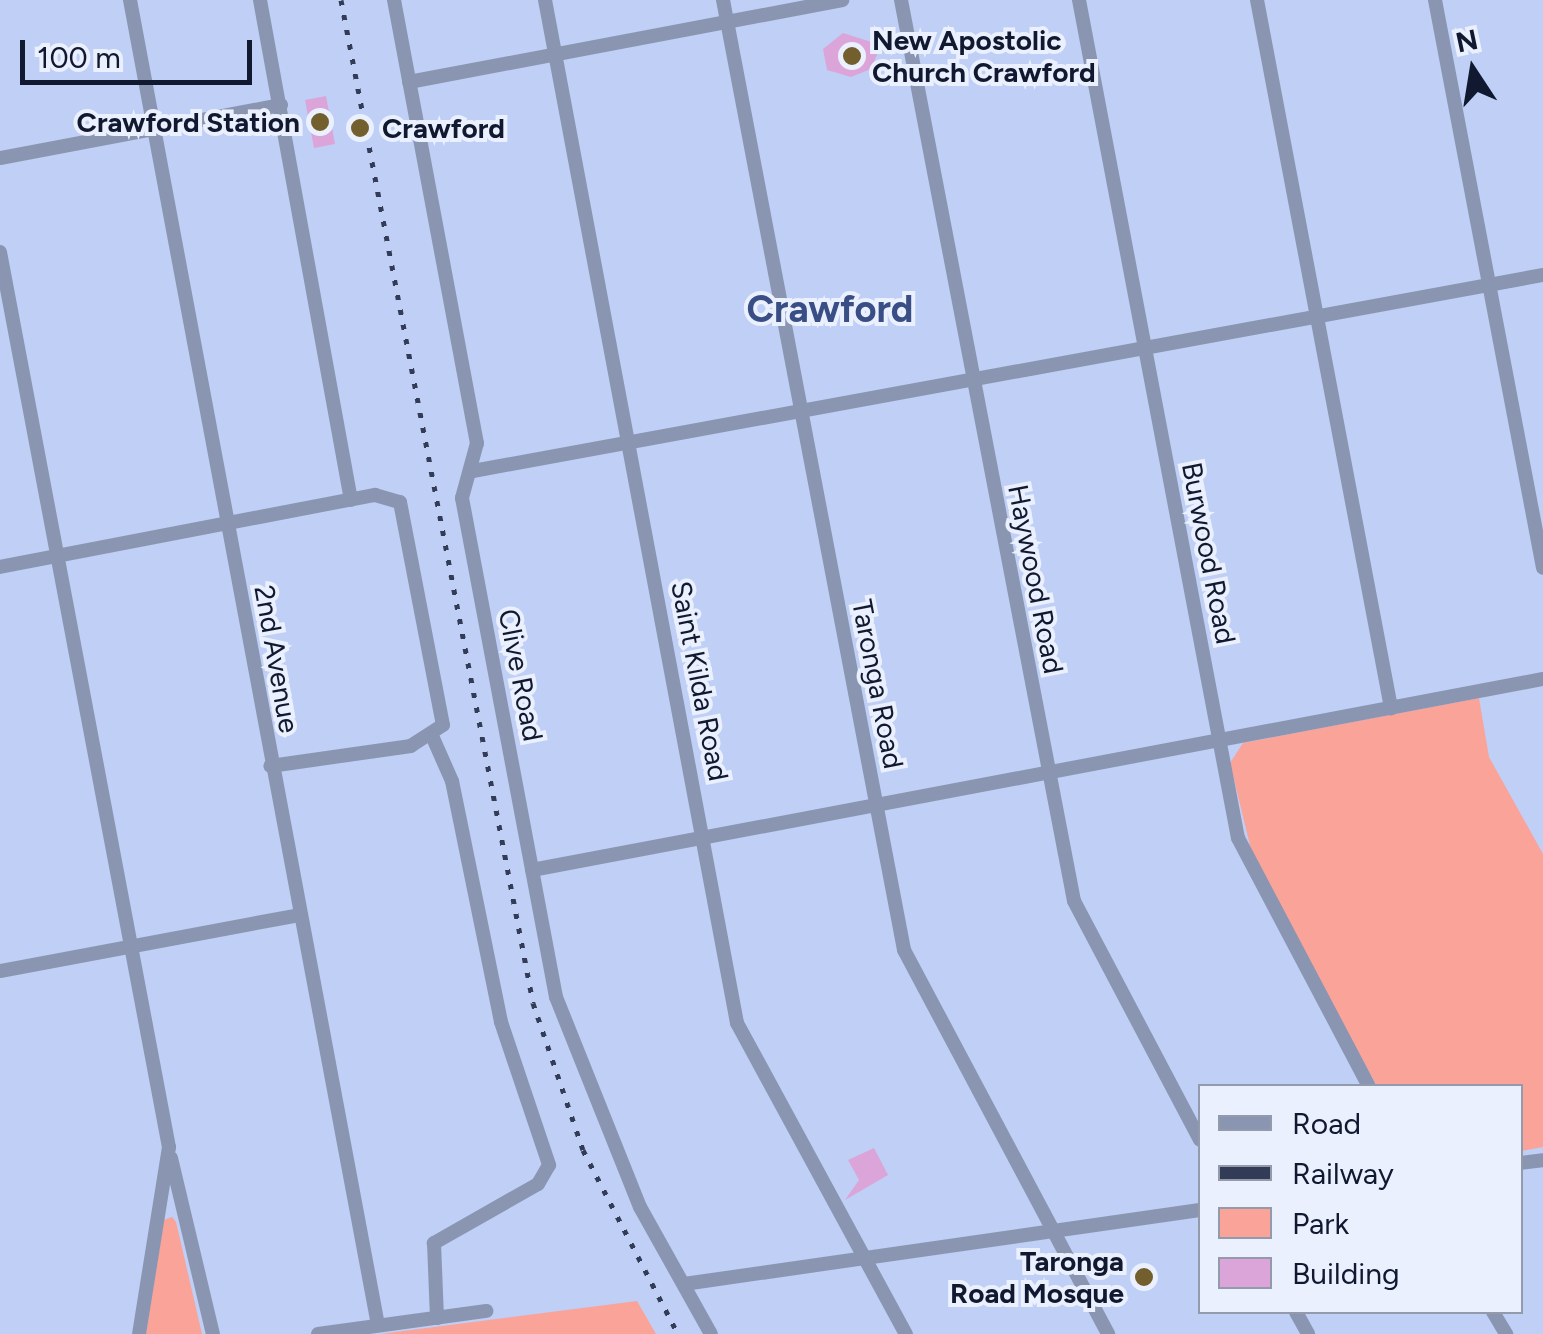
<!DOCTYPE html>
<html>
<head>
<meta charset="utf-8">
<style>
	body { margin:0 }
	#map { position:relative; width:1543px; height:1334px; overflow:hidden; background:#bfcff6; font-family:Figtree,sans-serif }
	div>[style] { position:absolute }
	.green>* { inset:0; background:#faa399 }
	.building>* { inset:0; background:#dba5da }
	.minor>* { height:14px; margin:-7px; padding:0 7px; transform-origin:7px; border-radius:7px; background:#8a96b1 }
	.rail>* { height:5px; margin-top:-2.5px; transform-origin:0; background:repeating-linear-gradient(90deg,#323c56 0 5px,transparent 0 15px) }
	.dots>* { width:28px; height:28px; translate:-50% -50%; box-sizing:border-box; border:5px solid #ebf0fe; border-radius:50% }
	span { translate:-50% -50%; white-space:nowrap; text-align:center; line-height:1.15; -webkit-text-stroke:8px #ebf0fe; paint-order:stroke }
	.poi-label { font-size:28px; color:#101930; font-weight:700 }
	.left { translate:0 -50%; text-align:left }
	.right { translate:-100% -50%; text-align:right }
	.street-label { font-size:28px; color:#101930 }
	.district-label { font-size:38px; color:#394e85; font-weight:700 }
	.legend { position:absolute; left:1198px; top:1084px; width:325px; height:230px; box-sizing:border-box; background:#ebf0fe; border:2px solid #939aac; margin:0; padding:12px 18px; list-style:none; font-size:30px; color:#101930 }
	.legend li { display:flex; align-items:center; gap:20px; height:50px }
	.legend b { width:50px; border:2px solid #939aac }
	.north { position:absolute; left:1423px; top:20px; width:100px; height:100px; -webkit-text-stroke:8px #ebf0fe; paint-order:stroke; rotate:348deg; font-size:28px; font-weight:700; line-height:40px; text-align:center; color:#101930 }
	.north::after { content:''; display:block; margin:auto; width:35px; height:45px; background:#101930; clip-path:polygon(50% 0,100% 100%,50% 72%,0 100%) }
	.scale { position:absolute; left:20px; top:40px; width:232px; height:45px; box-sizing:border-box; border:5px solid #101930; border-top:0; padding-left:12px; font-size:30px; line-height:35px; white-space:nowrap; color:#101930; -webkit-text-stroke:8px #ebf0fe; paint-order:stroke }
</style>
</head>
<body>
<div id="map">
	<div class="green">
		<i style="clip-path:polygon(1479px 698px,1489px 757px,1543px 854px,1543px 1147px,1521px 1151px,1520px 1086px,1377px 1086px,1255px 866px,1230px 763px,1243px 743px)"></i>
		<i style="clip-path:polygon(172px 1217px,176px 1222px,202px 1334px,146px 1334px,164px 1220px)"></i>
		<i style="clip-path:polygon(637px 1301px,656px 1334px,380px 1334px)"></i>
	</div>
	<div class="building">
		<i style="clip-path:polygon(843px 33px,881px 45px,871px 69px,851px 77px,827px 70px,823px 49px)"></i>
		<i style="clip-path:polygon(326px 96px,335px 144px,314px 148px,305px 100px)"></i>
		<i style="clip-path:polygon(874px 1148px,888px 1175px,845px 1200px,859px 1180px,848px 1160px)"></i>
	</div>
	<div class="minor">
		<i style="left:130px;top:0;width:1348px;rotate:79.4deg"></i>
		<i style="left:260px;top:0;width:508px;rotate:79.69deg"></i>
		<i style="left:394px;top:0;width:451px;rotate:79.4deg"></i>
		<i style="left:477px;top:443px;width:57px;rotate:105.3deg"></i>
		<i style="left:462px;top:498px;width:508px;rotate:79.33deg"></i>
		<i style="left:556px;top:997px;width:226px;rotate:68.2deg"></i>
		<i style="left:640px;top:1207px;width:145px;rotate:60.8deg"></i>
		<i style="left:545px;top:0;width:1041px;rotate:79.37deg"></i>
		<i style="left:737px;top:1023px;width:354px;rotate:61.5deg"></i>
		<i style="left:723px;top:0;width:967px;rotate:79.21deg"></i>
		<i style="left:904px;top:950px;width:435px;rotate:62deg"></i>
		<i style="left:901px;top:0;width:917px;rotate:79.13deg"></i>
		<i style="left:1074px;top:901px;width:270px;rotate:62.2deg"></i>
		<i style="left:1079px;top:0;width:853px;rotate:79.26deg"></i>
		<i style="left:1238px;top:838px;width:280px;rotate:62.2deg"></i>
		<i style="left:1257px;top:0;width:721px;rotate:79.28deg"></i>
		<i style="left:1435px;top:0;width:578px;rotate:79.23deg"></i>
		<i style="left:409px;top:82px;width:441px;rotate:-10.7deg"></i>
		<i style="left:0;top:158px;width:286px;rotate:-10.7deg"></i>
		<i style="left:0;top:252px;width:911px;rotate:79.31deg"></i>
		<i style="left:169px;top:1147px;width:189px;rotate:99.1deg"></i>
		<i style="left:473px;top:471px;width:1088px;rotate:-10.38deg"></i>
		<i style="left:0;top:567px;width:382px;rotate:-10.9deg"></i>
		<i style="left:375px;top:495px;width:26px;rotate:16deg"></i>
		<i style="left:400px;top:502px;width:227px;rotate:79.1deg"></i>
		<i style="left:443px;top:725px;width:38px;rotate:147deg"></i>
		<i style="left:411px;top:746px;width:142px;rotate:171.9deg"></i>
		<i style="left:433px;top:738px;width:47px;rotate:66.2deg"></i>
		<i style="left:452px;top:781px;width:246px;rotate:78.5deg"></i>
		<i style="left:501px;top:1022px;width:151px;rotate:71.4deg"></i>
		<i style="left:549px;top:1165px;width:22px;rotate:120deg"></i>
		<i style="left:538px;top:1184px;width:120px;rotate:150.4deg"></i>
		<i style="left:434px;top:1243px;width:75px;rotate:87.7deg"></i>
		<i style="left:532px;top:870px;width:1029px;rotate:-10.7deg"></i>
		<i style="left:0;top:971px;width:303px;rotate:-10.6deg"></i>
		<i style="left:171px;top:1158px;width:181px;rotate:76.6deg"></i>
		<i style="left:1520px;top:1163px;width:23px;rotate:-7deg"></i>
		<i style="left:684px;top:1284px;width:521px;rotate:-8.16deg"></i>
		<i style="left:1296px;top:1312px;width:25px;rotate:61deg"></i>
		<i style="left:1493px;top:1312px;width:26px;rotate:59deg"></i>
		<i style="left:318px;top:1334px;width:170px;rotate:-7.8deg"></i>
	</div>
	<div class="rail">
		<i style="left:341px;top:0;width:1021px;rotate:79.16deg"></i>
		<i style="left:533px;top:1003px;width:155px;rotate:71.2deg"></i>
		<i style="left:583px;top:1150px;width:207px;rotate:62.7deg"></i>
	</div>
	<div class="dots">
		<i style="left:852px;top:56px;background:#735e2d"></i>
		<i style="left:320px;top:122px;background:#735e2d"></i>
		<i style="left:360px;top:128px;background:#735e2d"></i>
		<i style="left:1144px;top:1277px;background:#735e2d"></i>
	</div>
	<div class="poi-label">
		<span class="left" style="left:872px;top:56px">New Apostolic<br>Church Crawford</span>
		<span class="right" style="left:300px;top:122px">Crawford Station</span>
		<span class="left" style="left:382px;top:128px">Crawford</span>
		<span class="right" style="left:1124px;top:1277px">Taronga<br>Road Mosque</span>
	</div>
	<div class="street-label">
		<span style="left:1209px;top:553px;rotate:79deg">Burwood Road</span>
		<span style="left:1036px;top:579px;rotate:79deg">Haywood Road</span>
		<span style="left:277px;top:659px;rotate:80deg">2nd Avenue</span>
		<span style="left:521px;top:675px;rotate:79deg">Clive Road</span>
		<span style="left:700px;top:681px;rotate:79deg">Saint Kilda Road</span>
		<span style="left:878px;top:684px;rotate:79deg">Taronga Road</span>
	</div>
	<div class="district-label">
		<span style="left:830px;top:310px">Crawford</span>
	</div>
	<ul class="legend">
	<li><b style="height:12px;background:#8a96b1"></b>Road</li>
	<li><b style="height:12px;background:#323c56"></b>Railway</li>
	<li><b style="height:28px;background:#faa399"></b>Park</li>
	<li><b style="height:28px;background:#dba5da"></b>Building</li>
	</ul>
	<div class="north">N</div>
	<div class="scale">100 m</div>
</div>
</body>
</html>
